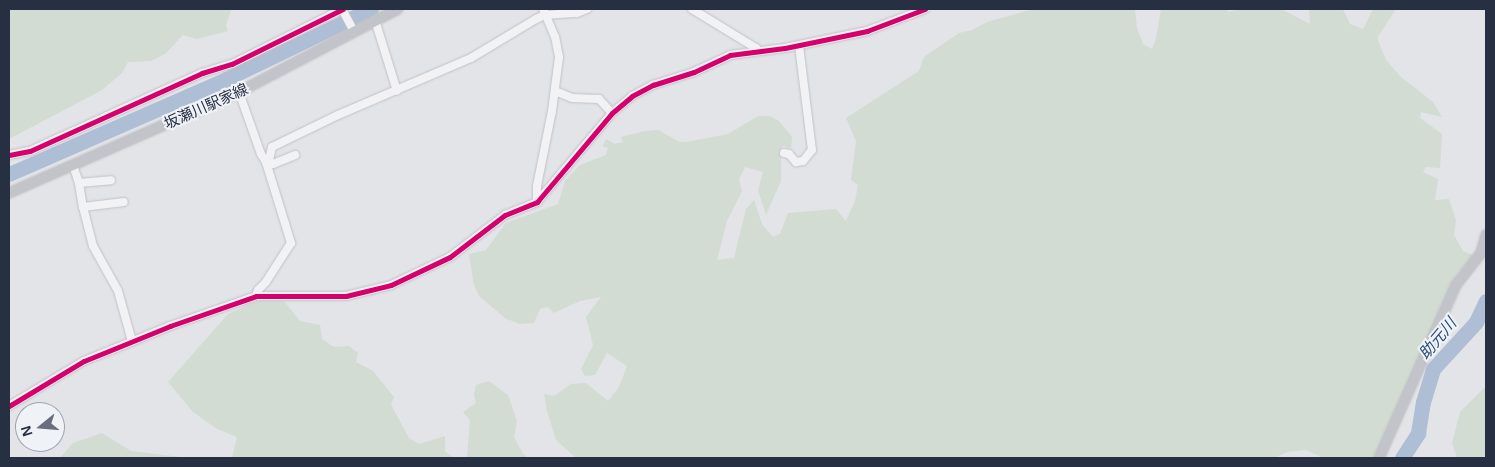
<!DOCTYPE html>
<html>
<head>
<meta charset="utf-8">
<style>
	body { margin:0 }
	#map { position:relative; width:1495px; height:467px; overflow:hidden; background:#e2e4e8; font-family:Arial,"Noto Sans JP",sans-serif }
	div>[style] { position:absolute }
	.green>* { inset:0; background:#d2dcd2 }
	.river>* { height:15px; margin:-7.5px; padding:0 7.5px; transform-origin:7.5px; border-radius:7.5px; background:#aebed5 }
	.roads { filter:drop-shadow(0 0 1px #c0c2c6) drop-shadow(0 0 1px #c0c2c6) }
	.minor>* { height:8px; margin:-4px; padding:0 4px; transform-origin:4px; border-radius:4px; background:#f2f2f4 }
	.secondary>* { height:10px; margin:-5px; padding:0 5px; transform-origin:5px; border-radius:5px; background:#c3c4ca }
	.cycleway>* { height:5px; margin:-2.5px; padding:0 2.5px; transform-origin:2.5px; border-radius:2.5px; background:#d6006c }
	span { translate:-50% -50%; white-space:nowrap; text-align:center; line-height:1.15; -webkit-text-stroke:4px #eff2f7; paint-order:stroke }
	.street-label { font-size:15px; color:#272f43 }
	.water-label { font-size:16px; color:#2d4b7a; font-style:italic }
	.frame { position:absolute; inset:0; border:10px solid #272f43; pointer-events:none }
	.north { position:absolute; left:15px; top:402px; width:50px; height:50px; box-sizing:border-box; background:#eff2f7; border:1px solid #9fa4af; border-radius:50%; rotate:253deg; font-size:14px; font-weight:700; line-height:20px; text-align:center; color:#272f43 }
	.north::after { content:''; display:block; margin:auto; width:18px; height:22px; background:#686e7d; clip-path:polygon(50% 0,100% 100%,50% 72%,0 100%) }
</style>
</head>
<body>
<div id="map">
	<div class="green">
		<i style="clip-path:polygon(9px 9px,231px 9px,231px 11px,226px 25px,228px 31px,197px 39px,183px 35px,165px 54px,151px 61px,128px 62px,122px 73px,102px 90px,9px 139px)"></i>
		<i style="clip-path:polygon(1033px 9px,1135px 9px,1137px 28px,1143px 44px,1152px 49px,1156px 38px,1161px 9px,1227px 9px,1228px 12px,1241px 9px,1281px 9px,1310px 24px,1309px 9px,1343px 9px,1350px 24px,1363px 29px,1373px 9px,1396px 9px,1377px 38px,1386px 60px,1401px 77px,1433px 102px,1442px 117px,1421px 112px,1420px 118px,1442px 134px,1440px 168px,1426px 167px,1423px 172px,1438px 179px,1435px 200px,1449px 199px,1456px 220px,1454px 235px,1463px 251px,1473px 255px,1467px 266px,1458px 272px,1374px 458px,1323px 458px,1306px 450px,1287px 452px,1274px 458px,576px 458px,556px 440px,547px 411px,544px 394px,554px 396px,571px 384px,586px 383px,608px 401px,619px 387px,627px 366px,607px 353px,595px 375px,585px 376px,581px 369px,593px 345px,586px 317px,601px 297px,580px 301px,554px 313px,548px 307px,540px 309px,534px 323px,519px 324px,505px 318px,479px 296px,474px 285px,469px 254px,486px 250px,506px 223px,558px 204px,565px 181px,580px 165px,606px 155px,608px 148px,603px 146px,606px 139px,615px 144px,623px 142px,621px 137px,645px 131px,658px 130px,680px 142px,686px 142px,728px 134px,758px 116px,770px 116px,779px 121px,792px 137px,791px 148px,783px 146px,779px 151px,781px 159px,781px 181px,766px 215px,758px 190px,763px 172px,745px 167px,739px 179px,742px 191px,727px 221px,717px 260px,734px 258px,746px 209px,754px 200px,762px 224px,773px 237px,780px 234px,788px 213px,836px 209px,846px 221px,855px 201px,858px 185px,851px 180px,856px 141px,846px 118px,919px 71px,924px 57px,959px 33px,972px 30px,987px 22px)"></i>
		<i style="clip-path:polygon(256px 301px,284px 301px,300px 321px,320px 325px,322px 339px,334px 347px,349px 346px,358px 353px,356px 362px,373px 371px,394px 397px,391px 405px,409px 438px,419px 444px,445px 436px,445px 451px,453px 458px,232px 458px,237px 437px,217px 429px,193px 412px,168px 382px,228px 314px)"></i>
		<i style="clip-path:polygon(489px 381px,508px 395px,517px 421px,514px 437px,523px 454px,528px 458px,467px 458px,470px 420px,463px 412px,476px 403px,474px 395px,476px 385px)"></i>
		<i style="clip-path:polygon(1486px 386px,1486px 458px,1457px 458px,1452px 443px,1460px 412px)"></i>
		<i style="clip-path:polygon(102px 433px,131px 451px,189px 458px,60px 458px,73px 443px)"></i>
	</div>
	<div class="river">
		<i style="left:9px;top:174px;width:237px;rotate:-23.6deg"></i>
		<i style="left:226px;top:79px;width:161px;rotate:-25.8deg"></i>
		<i style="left:1402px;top:458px;width:30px;rotate:-57deg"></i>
		<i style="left:1418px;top:433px;width:31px;rotate:-81deg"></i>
		<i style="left:1423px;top:402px;width:34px;rotate:-73deg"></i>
		<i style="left:1433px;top:369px;width:64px;rotate:-47.5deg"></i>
		<i style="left:1476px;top:322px;width:23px;rotate:-65deg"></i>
	</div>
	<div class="roads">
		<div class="minor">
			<i style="left:342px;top:9px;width:24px;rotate:62deg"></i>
			<i style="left:692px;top:9px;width:75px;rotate:31.4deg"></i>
			<i style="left:756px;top:48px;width:3px;rotate:72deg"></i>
			<i style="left:375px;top:20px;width:74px;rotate:72.8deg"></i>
			<i style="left:555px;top:91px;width:18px;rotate:22deg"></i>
			<i style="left:572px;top:98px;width:27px;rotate:2deg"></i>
			<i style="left:599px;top:99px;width:19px;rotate:47deg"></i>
			<i style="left:239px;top:92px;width:66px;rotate:70.5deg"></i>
			<i style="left:261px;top:154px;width:9px;rotate:58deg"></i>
			<i style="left:266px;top:162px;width:85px;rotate:72.8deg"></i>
			<i style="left:291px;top:243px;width:46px;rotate:122.7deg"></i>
			<i style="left:266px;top:282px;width:11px;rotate:135deg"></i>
			<i style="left:258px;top:290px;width:6px;rotate:108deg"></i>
			<i style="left:784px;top:153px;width:5px;rotate:11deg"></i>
			<i style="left:789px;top:154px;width:11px;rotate:49deg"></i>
			<i style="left:796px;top:162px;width:7px;rotate:-8deg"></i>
			<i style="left:803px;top:161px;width:14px;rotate:-51deg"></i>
			<i style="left:812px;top:150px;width:105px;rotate:-97.1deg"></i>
			<i style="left:9px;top:155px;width:21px;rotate:-11deg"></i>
			<i style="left:30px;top:151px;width:189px;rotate:-24.4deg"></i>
			<i style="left:202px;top:73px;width:31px;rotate:-17deg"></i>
			<i style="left:232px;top:64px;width:124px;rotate:-26.4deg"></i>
			<i style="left:266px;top:162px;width:4px;rotate:-34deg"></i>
			<i style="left:269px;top:160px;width:13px;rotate:-77deg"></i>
			<i style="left:272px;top:147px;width:73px;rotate:-25.9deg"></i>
			<i style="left:338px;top:115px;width:145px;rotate:-23.2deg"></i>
			<i style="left:471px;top:58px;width:76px;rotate:-31deg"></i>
			<i style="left:536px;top:19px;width:10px;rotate:-24deg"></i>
			<i style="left:545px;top:15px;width:32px;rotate:-4deg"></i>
			<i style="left:577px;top:13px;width:11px;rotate:-22deg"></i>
			<i style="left:266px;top:162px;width:7px;rotate:16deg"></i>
			<i style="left:273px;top:164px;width:24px;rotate:-22deg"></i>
			<i style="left:73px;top:165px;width:19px;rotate:72deg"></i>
			<i style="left:79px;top:183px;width:24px;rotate:81deg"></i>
			<i style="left:83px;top:207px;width:40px;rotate:75.6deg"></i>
			<i style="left:93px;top:246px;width:51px;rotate:60.9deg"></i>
			<i style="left:118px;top:291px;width:52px;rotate:74.4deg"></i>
			<i style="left:79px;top:183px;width:32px;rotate:-5deg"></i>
			<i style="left:537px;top:202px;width:16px;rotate:-90deg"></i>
			<i style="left:537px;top:186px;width:76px;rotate:-78.7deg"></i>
			<i style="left:552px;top:111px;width:54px;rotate:-82.6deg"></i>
			<i style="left:559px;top:57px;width:20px;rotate:-101deg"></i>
			<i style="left:555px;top:37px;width:30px;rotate:-113deg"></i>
			<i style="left:83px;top:207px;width:41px;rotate:-7deg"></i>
			<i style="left:9px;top:406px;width:87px;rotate:-31deg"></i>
			<i style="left:84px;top:361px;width:93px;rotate:-22.1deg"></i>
			<i style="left:170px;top:326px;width:91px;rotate:-19.2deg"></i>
			<i style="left:256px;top:296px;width:90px"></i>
			<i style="left:346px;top:296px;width:46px;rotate:-13.7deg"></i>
			<i style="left:391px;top:285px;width:65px;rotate:-25.4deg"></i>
			<i style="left:450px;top:257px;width:69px;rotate:-37.4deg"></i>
			<i style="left:505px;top:215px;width:35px;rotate:-22deg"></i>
			<i style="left:537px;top:202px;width:116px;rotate:-49.9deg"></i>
			<i style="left:612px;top:113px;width:26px;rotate:-40deg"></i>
			<i style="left:632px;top:96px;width:24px;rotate:-28deg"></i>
			<i style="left:653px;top:85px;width:43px;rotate:-17.6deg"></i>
			<i style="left:694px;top:72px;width:40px;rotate:-25deg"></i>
			<i style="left:730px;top:55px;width:55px;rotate:-7.3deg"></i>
			<i style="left:785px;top:48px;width:84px;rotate:-11.7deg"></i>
			<i style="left:867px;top:31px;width:62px;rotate:-20.8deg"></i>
		</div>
		<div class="secondary">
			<i style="left:9px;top:193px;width:251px;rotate:-23.7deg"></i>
			<i style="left:239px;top:92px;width:179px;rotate:-27.6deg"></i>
			<i style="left:1379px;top:458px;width:189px;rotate:-66deg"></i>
			<i style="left:1456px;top:285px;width:41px;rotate:-52deg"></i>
			<i style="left:1481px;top:253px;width:19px;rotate:-74deg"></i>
		</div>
	</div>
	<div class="cycleway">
		<i style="left:9px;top:155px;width:21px;rotate:-11deg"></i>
		<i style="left:30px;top:151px;width:189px;rotate:-24.4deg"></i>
		<i style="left:202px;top:73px;width:31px;rotate:-17deg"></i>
		<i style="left:232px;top:64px;width:124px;rotate:-26.4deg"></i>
		<i style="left:9px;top:406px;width:87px;rotate:-31deg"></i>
		<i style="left:84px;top:361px;width:93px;rotate:-22.1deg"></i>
		<i style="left:170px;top:326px;width:91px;rotate:-19.2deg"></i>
		<i style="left:256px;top:296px;width:90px"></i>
		<i style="left:346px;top:296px;width:46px;rotate:-13.7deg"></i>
		<i style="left:391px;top:285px;width:65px;rotate:-25.4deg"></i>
		<i style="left:450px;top:257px;width:69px;rotate:-37.4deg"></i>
		<i style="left:505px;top:215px;width:35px;rotate:-22deg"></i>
		<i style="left:537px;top:202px;width:116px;rotate:-49.9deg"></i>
		<i style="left:612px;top:113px;width:26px;rotate:-40deg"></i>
		<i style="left:632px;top:96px;width:24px;rotate:-28deg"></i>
		<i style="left:653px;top:85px;width:43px;rotate:-17.6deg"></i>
		<i style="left:694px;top:72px;width:40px;rotate:-25deg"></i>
		<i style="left:730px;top:55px;width:55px;rotate:-7.3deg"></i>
		<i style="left:785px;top:48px;width:84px;rotate:-11.7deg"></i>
		<i style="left:867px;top:31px;width:62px;rotate:-20.8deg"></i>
	</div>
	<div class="street-label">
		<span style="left:206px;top:106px;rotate:-24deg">坂瀬川駅家線</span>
	</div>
	<div class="water-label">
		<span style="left:1438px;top:339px;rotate:-50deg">助元川</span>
	</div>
	<div class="frame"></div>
	<div class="north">N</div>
</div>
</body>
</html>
